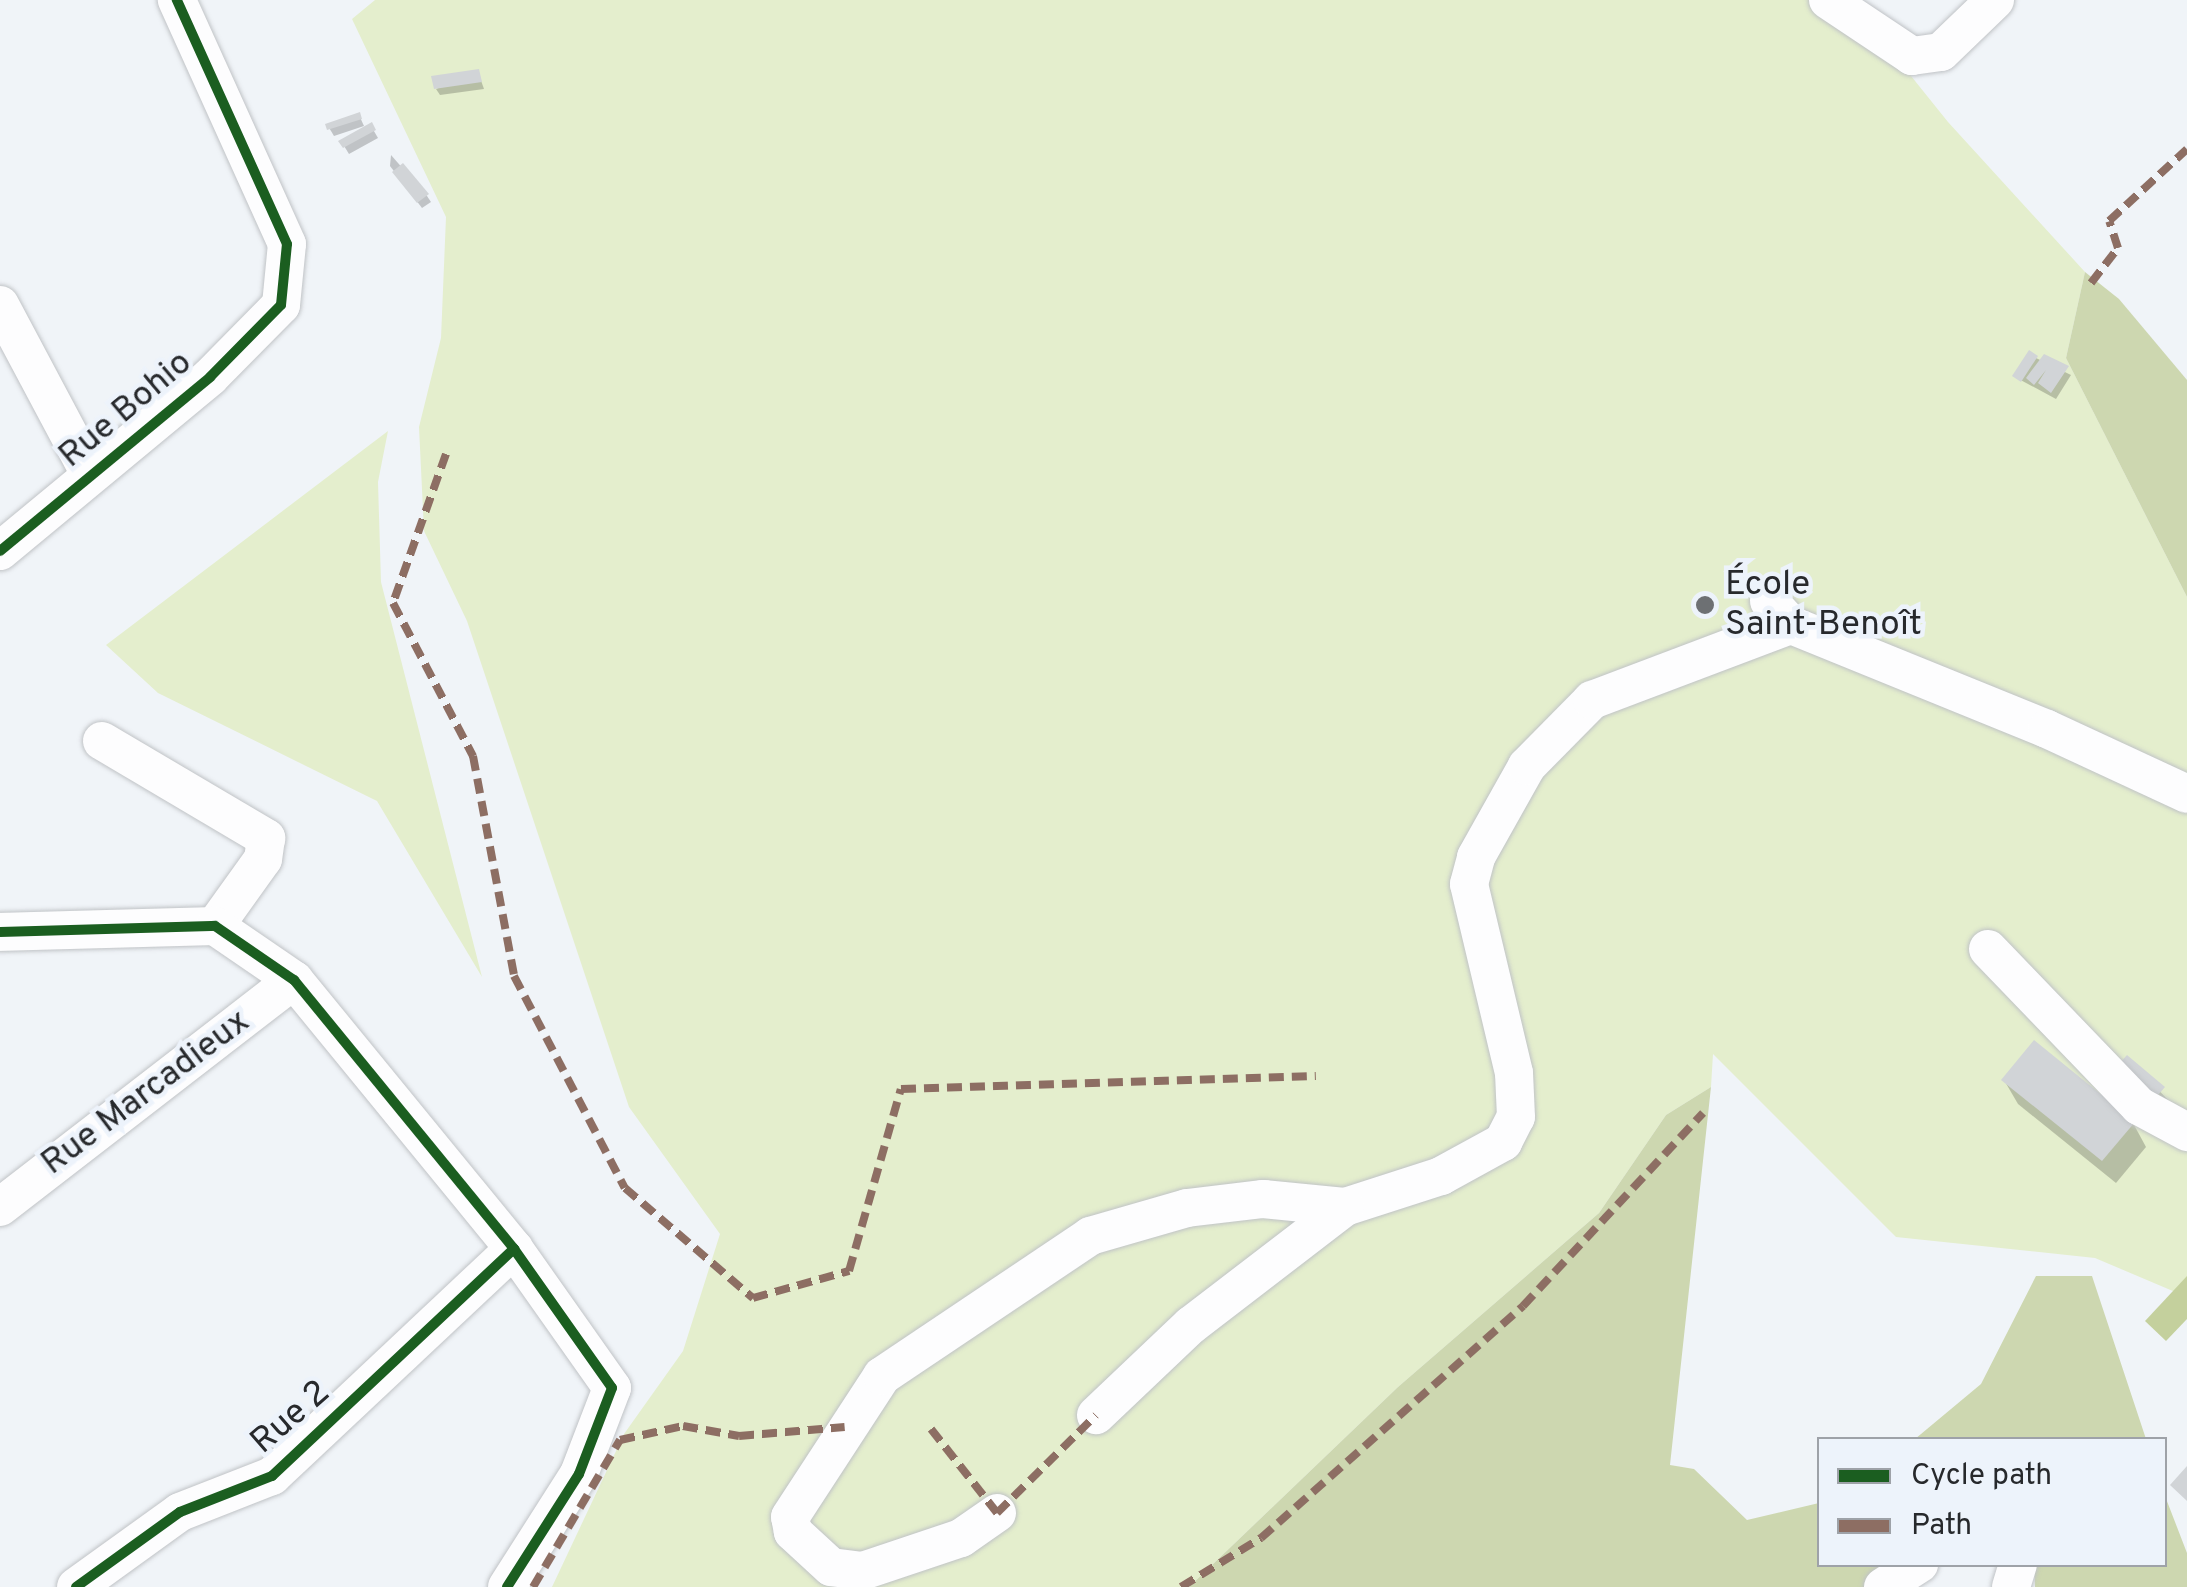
<!DOCTYPE html>
<html>
<head>
<meta charset="utf-8">
<style>
	body { margin:0 }
	#map { position:relative; width:2187px; height:1587px; overflow:hidden; background:#f0f4f8; font-family:Overpass,sans-serif }
	div>[style] { position:absolute }
	.green>* { inset:0; background:#e4eecd }
	.forest>* { inset:0; background:#cdd7b0 }
	.water>* { inset:0; background:#c4d09d }
	.shadow>* { inset:0; background:#0003 }
	.building>* { inset:0; background:#d1d4d7 }
	.roads { filter:drop-shadow(0 0 2px #c0c3c6) drop-shadow(0 0 2px #c0c3c6) }
	.minor>* { height:38px; margin:-19px; padding:0 19px; transform-origin:19px; border-radius:19px; background:#fdfdfe }
	.quiet>* { height:8px; margin-top:-4px; transform-origin:0; background:repeating-linear-gradient(90deg,#8d6e63 0 15px,transparent 0 23px) }
	.cycleway>* { height:10px; margin:-5px; padding:0 5px; transform-origin:5px; border-radius:5px; background:#1b5e20 }
	.dots>* { width:28px; height:28px; translate:-50% -50%; box-sizing:border-box; border:5px solid #edf3fb; border-radius:50% }
	span { translate:-50% -50%; white-space:nowrap; text-align:center; line-height:1.15; -webkit-text-stroke:9px #edf3fb; paint-order:stroke }
	.street-label { font-size:35px; color:#27292c }
	.poi-label { font-size:35px; color:#27292c }
	.left { translate:0 -50%; text-align:left }
	.legend { position:absolute; left:1817px; top:1437px; width:350px; height:130px; box-sizing:border-box; background:#edf3fb; border:2px solid #9ea2a8; margin:0; padding:12px 18px; list-style:none; font-size:30px; color:#27292c }
	.legend li { display:flex; align-items:center; gap:20px; height:50px }
	.legend b { width:50px; border:2px solid #9ea2a8 }
</style>
</head>
<body>
<div id="map">
	<div class="green">
		<i style="clip-path:polygon(375px 0,1850px 0,1948px 122px,2085px 272px,2066px 358px,2187px 597px,2187px 1297px,2095px 1258px,1896px 1237px,1713px 1054px,1711px 1087px,1666px 1115px,1599px 1213px,1398px 1387px,1189px 1587px,552px 1587px,624px 1434px,683px 1351px,720px 1234px,629px 1107px,467px 621px,424px 531px,419px 427px,441px 338px,446px 217px,352px 19px)"></i>
		<i style="clip-path:polygon(388px 431px,378px 482px,381px 582px,482px 977px,377px 801px,158px 693px,106px 645px)"></i>
	</div>
	<div class="forest">
		<i style="clip-path:polygon(2085px 272px,2119px 299px,2187px 380px,2187px 597px,2066px 358px)"></i>
		<i style="clip-path:polygon(1711px 1087px,1670px 1465px,1694px 1469px,1747px 1520px,1819px 1503px,1820px 1564px,1904px 1565px,1868px 1587px,1189px 1587px,1398px 1387px,1599px 1213px,1666px 1115px)"></i>
		<i style="clip-path:polygon(2036px 1276px,2092px 1276px,2146px 1439px,1915px 1439px,1981px 1384px)"></i>
		<i style="clip-path:polygon(2165px 1496px,2187px 1553px,2187px 1587px,2035px 1587px,2034px 1565px,2164px 1564px)"></i>
	</div>
	<div class="water">
		<i style="clip-path:polygon(2187px 1276px,2187px 1319px,2166px 1341px,2145px 1321px)"></i>
	</div>
	<div class="shadow">
		<i style="clip-path:polygon(478px 72px,484px 89px,440px 95px,436px 89px)"></i>
		<i style="clip-path:polygon(359px 115px,364px 126px,334px 136px,328px 126px)"></i>
		<i style="clip-path:polygon(371px 126px,378px 138px,349px 154px,341px 141px)"></i>
		<i style="clip-path:polygon(391px 155px,427px 196px,431px 202px,422px 208px,390px 166px)"></i>
		<i style="clip-path:polygon(2036px 358px,2071px 375px,2056px 399px,2015px 377px)"></i>
		<i style="clip-path:polygon(2128px 1059px,2172px 1104px,2160px 1118px)"></i>
		<i style="clip-path:polygon(2004px 1080px,2133px 1123px,2146px 1147px,2116px 1183px,2018px 1104px)"></i>
	</div>
	<div class="building">
		<i style="clip-path:polygon(479px 69px,482px 82px,434px 89px,431px 76px)"></i>
		<i style="clip-path:polygon(360px 112px,362px 119px,327px 130px,325px 124px)"></i>
		<i style="clip-path:polygon(372px 122px,376px 130px,343px 148px,338px 141px)"></i>
		<i style="clip-path:polygon(403px 163px,429px 194px,417px 203px,392px 172px)"></i>
		<i style="clip-path:polygon(2029px 350px,2038px 356px,2021px 382px,2012px 376px)"></i>
		<i style="clip-path:polygon(2044px 354px,2069px 366px,2051px 393px,2038px 383px,2046px 370px,2034px 385px,2026px 378px)"></i>
		<i style="clip-path:polygon(2034px 1040px,2135px 1122px,2102px 1161px,2001px 1080px)"></i>
		<i style="clip-path:polygon(2127px 1055px,2165px 1087px,2150px 1104px,2112px 1072px)"></i>
		<i style="clip-path:polygon(2187px 1466px,2187px 1501px,2170px 1485px)"></i>
	</div>
	<div class="roads">
		<div class="minor">
			<i style="left:1828px;top:0;width:101px;rotate:33.7deg"></i>
			<i style="left:1912px;top:56px;width:29px;rotate:-8deg"></i>
			<i style="left:1941px;top:52px;width:75px;rotate:-43.9deg"></i>
			<i style="left:0;top:305px;width:191px;rotate:62deg"></i>
			<i style="left:0;top:551px;width:273px;rotate:-39.6deg"></i>
			<i style="left:210px;top:377px;width:101px;rotate:-45.4deg"></i>
			<i style="left:281px;top:305px;width:61px;rotate:-84.4deg"></i>
			<i style="left:287px;top:244px;width:268px;rotate:-114.3deg"></i>
			<i style="left:1769px;top:601px;width:33px;rotate:47deg"></i>
			<i style="left:1791px;top:625px;width:276px;rotate:22.1deg"></i>
			<i style="left:2047px;top:729px;width:154px;rotate:24.9deg"></i>
			<i style="left:102px;top:741px;width:191px;rotate:30.6deg"></i>
			<i style="left:266px;top:838px;width:21px;rotate:98deg"></i>
			<i style="left:263px;top:859px;width:82px;rotate:125.6deg"></i>
			<i style="left:0;top:932px;width:215px;rotate:-1.6deg"></i>
			<i style="left:215px;top:926px;width:96px;rotate:34.4deg"></i>
			<i style="left:294px;top:980px;width:348px;rotate:50.7deg"></i>
			<i style="left:514px;top:1249px;width:170px;rotate:54.8deg"></i>
			<i style="left:612px;top:1388px;width:92px;rotate:111deg"></i>
			<i style="left:579px;top:1474px;width:134px;rotate:122.5deg"></i>
			<i style="left:1988px;top:949px;width:218px;rotate:46.1deg"></i>
			<i style="left:2139px;top:1106px;width:55px;rotate:28.4deg"></i>
			<i style="left:0;top:1207px;width:371px;rotate:-37.7deg"></i>
			<i style="left:1345px;top:1207px;width:101px;rotate:-17.9deg"></i>
			<i style="left:1441px;top:1176px;width:71px;rotate:-28.7deg"></i>
			<i style="left:1503px;top:1142px;width:28px;rotate:-63deg"></i>
			<i style="left:1516px;top:1117px;width:44px;rotate:-92.6deg"></i>
			<i style="left:1514px;top:1073px;width:194px;rotate:-103.4deg"></i>
			<i style="left:1469px;top:884px;width:28px;rotate:-75deg"></i>
			<i style="left:1476px;top:857px;width:104px;rotate:-60.7deg"></i>
			<i style="left:1527px;top:766px;width:93px;rotate:-45.4deg"></i>
			<i style="left:1592px;top:700px;width:213px;rotate:-20.7deg"></i>
			<i style="left:997px;top:1513px;width:44px;rotate:145.2deg"></i>
			<i style="left:961px;top:1538px;width:103px;rotate:161.4deg"></i>
			<i style="left:863px;top:1571px;width:32px;rotate:-173deg"></i>
			<i style="left:831px;top:1567px;width:52px;rotate:-137.4deg"></i>
			<i style="left:793px;top:1532px;width:15px;rotate:-101deg"></i>
			<i style="left:790px;top:1517px;width:168px;rotate:-56.9deg"></i>
			<i style="left:882px;top:1376px;width:251px;rotate:-33.9deg"></i>
			<i style="left:1090px;top:1236px;width:101px;rotate:-16.1deg"></i>
			<i style="left:1187px;top:1208px;width:77px;rotate:-6.8deg"></i>
			<i style="left:1263px;top:1199px;width:82px;rotate:5.6deg"></i>
			<i style="left:1345px;top:1207px;width:194px;rotate:142.5deg"></i>
			<i style="left:1191px;top:1325px;width:131px;rotate:136.5deg"></i>
			<i style="left:76px;top:1587px;width:128px;rotate:-35.8deg"></i>
			<i style="left:180px;top:1512px;width:99px;rotate:-21.4deg"></i>
			<i style="left:272px;top:1476px;width:332px;rotate:-43.2deg"></i>
			<i style="left:1883px;top:1587px;width:43px;rotate:-32.6deg"></i>
			<i style="left:2011px;top:1587px;width:24px;rotate:-73deg"></i>
		</div>
	</div>
	<div class="quiet">
		<i style="left:2091px;top:283px;width:44px;rotate:-52.4deg"></i>
		<i style="left:2118px;top:248px;width:28px;rotate:-108deg"></i>
		<i style="left:2109px;top:221px;width:106px;rotate:-42.7deg"></i>
		<i style="left:446px;top:454px;width:158px;rotate:109.6deg"></i>
		<i style="left:393px;top:603px;width:173px;rotate:62.4deg"></i>
		<i style="left:473px;top:756px;width:224px;rotate:79.4deg"></i>
		<i style="left:514px;top:976px;width:239px;rotate:62.4deg"></i>
		<i style="left:625px;top:1188px;width:169px;rotate:40.7deg"></i>
		<i style="left:753px;top:1298px;width:100px;rotate:-15.7deg"></i>
		<i style="left:849px;top:1271px;width:189px;rotate:-74.1deg"></i>
		<i style="left:901px;top:1089px;width:415px;rotate:-1.8deg"></i>
		<i style="left:931px;top:1429px;width:107px;rotate:51.8deg"></i>
		<i style="left:997px;top:1513px;width:139px;rotate:-44.7deg"></i>
		<i style="left:533px;top:1587px;width:171px;rotate:-59.4deg"></i>
		<i style="left:620px;top:1440px;width:65px;rotate:-12.5deg"></i>
		<i style="left:683px;top:1426px;width:57px;rotate:10.1deg"></i>
		<i style="left:739px;top:1436px;width:106px;rotate:-4.9deg"></i>
		<i style="left:1181px;top:1587px;width:94px;rotate:-31.5deg"></i>
		<i style="left:1261px;top:1538px;width:350px;rotate:-41.5deg"></i>
		<i style="left:1523px;top:1306px;width:264px;rotate:-47deg"></i>
	</div>
	<div class="cycleway">
		<i style="left:0;top:551px;width:273px;rotate:-39.6deg"></i>
		<i style="left:210px;top:377px;width:101px;rotate:-45.4deg"></i>
		<i style="left:281px;top:305px;width:61px;rotate:-84.4deg"></i>
		<i style="left:287px;top:244px;width:268px;rotate:-114.3deg"></i>
		<i style="left:0;top:932px;width:215px;rotate:-1.6deg"></i>
		<i style="left:215px;top:926px;width:96px;rotate:34.4deg"></i>
		<i style="left:294px;top:980px;width:348px;rotate:50.7deg"></i>
		<i style="left:514px;top:1249px;width:170px;rotate:54.8deg"></i>
		<i style="left:612px;top:1388px;width:92px;rotate:111deg"></i>
		<i style="left:579px;top:1474px;width:134px;rotate:122.5deg"></i>
		<i style="left:76px;top:1587px;width:128px;rotate:-35.8deg"></i>
		<i style="left:180px;top:1512px;width:99px;rotate:-21.4deg"></i>
		<i style="left:272px;top:1476px;width:332px;rotate:-43.2deg"></i>
	</div>
	<div class="dots">
		<i style="left:1705px;top:605px;background:#6d7073"></i>
	</div>
	<div class="street-label">
		<span style="left:126px;top:410px;rotate:-40deg">Rue Bohio</span>
		<span style="left:146px;top:1093px;rotate:-37deg">Rue Marcadieux</span>
		<span style="left:291px;top:1418px;rotate:-41deg">Rue 2</span>
	</div>
	<div class="poi-label">
		<span class="left" style="left:1725px;top:605px">École<br>Saint-Benoît</span>
	</div>
	<ul class="legend">
	<li><b style="height:12px;background:#1b5e20"></b>Cycle path</li>
	<li><b style="height:12px;background:#8d6e63"></b>Path</li>
	</ul>
</div>
</body>
</html>
